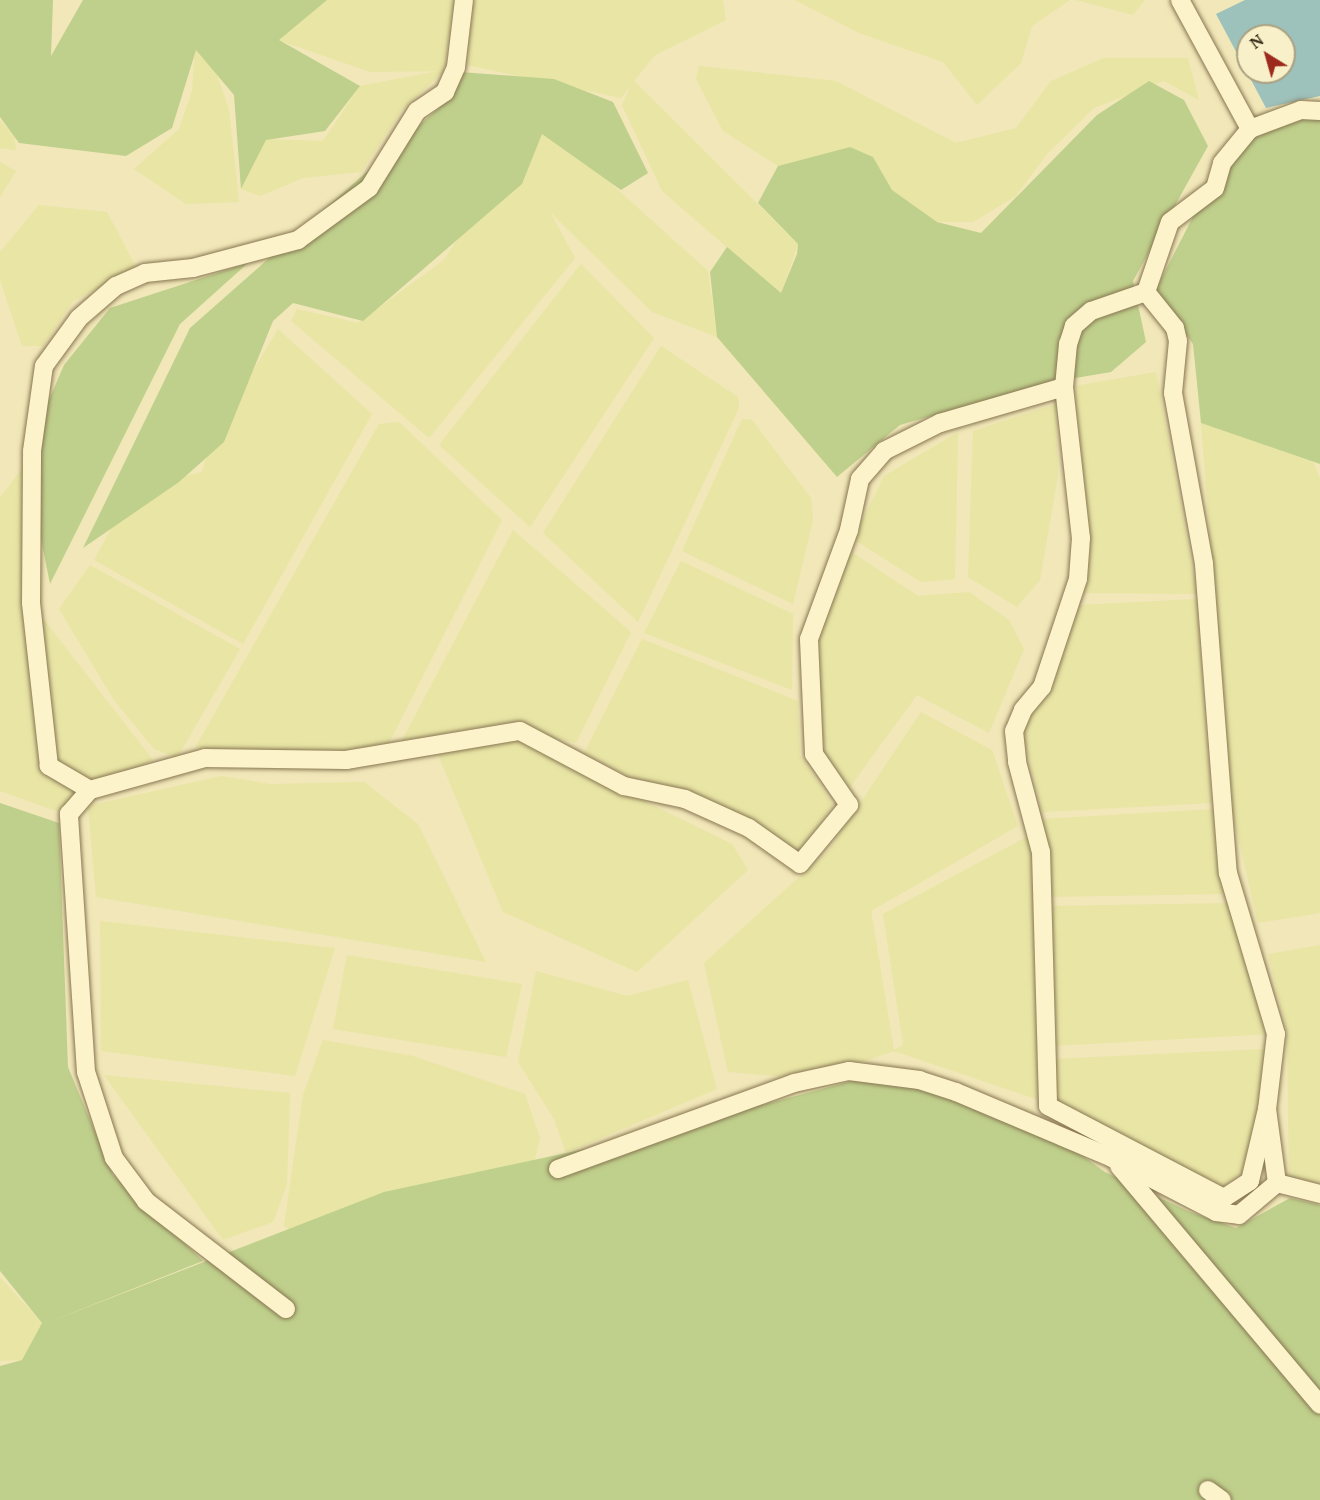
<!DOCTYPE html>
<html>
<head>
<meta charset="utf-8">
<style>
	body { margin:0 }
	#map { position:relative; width:1320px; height:1500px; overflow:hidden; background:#f1e7b8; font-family:"PT Serif",serif }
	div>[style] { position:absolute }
	.farmland>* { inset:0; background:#e8e5a5 }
	.green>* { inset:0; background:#bfd08c }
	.water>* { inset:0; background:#9dc1bb }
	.roads { filter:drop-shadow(0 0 2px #887652) drop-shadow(0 0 2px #887652) }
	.minor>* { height:18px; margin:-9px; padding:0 9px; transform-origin:9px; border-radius:9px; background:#fcf3cb }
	span { translate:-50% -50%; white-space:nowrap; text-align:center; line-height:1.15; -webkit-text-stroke:5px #f8f0c8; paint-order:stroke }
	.north { position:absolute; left:1236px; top:24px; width:60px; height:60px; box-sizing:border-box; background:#f8f0c8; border:2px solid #aaa182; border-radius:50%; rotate:323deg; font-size:16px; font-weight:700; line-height:24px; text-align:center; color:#362a19 }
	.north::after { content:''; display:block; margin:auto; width:21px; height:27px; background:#9d2b1d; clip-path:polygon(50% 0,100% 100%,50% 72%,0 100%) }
</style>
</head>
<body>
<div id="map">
	<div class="farmland">
		<i style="clip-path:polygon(323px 0,454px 0,444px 71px,401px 111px,361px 172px,303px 178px,260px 196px,241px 189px,266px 139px,323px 141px,360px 86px,439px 71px,370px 72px,278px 40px)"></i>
		<i style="clip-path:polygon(472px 0,723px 0,726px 20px,655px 55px,634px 81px,798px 244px,781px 294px,662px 191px,622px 105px,631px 85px,621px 98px,467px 65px)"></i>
		<i style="clip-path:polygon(795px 0,1070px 0,1032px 26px,1021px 63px,977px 105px,943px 62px,859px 33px)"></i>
		<i style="clip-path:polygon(1076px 0,1145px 0,1133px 15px)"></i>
		<i style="clip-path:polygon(195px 49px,213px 64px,229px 109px,239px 202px,186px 204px,134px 169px,179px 129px,192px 91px)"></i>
		<i style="clip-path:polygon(1104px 58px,1188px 58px,1199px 100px,1164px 81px,1094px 108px,1047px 154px,1016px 196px,973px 222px,937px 222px,892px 190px,873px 157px,850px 147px,778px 166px,723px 131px,696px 79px,699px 66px,836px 81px,956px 143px,1016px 128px,1051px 81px)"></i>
		<i style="clip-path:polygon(0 120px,14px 137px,16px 150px,0 148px)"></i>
		<i style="clip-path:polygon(542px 133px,607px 180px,708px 271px,717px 337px,652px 312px,550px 212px,575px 258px,429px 438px,291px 321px,297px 309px,358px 323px,444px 260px,494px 182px,523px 182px)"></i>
		<i style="clip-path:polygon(0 162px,16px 171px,0 197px)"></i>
		<i style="clip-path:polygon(39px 205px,107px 212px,137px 269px,73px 301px,43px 346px,22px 346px,0 280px,0 252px)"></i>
		<i style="clip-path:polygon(581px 264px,654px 338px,530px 527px,439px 445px)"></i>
		<i style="clip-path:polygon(278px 329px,372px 414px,243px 644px,94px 560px,133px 489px,202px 472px,221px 405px,251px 374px)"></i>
		<i style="clip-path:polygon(661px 346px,738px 397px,739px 408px,638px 622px,543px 533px)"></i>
		<i style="clip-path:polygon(1156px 372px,1197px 594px,1081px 593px,1089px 535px,1075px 386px)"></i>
		<i style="clip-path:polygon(1056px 404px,1058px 475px,1040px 580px,1017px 607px,968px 577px,973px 431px)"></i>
		<i style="clip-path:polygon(742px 419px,752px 420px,811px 498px,813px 520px,793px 604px,682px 551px)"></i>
		<i style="clip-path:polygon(399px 422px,502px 520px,385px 751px,346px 760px,195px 748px,379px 424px)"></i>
		<i style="clip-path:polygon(1201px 423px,1313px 462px,1320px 479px,1320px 913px,1258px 923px,1231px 807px)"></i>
		<i style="clip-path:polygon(958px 432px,955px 579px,921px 582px,853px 539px,884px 476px)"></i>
		<i style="clip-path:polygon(23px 467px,31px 603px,153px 760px,90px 790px,59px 812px,0 791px,0 498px)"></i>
		<i style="clip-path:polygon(513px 530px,631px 632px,576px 743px,520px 731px,399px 746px)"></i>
		<i style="clip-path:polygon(850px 551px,918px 596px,969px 592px,1009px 620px,1024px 649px,989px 733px,917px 695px,850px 787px,822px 750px,817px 642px)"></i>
		<i style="clip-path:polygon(681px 561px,793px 614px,792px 690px,644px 633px)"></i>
		<i style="clip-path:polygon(90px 565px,240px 649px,177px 758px,154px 749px,114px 700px,59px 609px)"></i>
		<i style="clip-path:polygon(1197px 599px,1211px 803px,1042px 812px,1022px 730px,1050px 684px,1079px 605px)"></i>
		<i style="clip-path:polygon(642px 639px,798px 701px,800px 755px,833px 805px,798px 852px,678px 803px,584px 753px)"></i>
		<i style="clip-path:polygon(921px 712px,992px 750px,1018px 826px,871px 911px,894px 1050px,903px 1045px,883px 914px,1032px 834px,1042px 1101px,894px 1051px,813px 1079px,728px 1072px,704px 963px,828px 851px)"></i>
		<i style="clip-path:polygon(520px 740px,732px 844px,748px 870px,637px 972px,503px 912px,437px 752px)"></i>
		<i style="clip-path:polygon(221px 776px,270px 784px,364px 782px,418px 824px,486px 962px,96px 897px,88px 806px)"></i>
		<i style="clip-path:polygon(1214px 809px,1224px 894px,1048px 897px,1042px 819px)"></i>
		<i style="clip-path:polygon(1230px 903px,1271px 1034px,1052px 1046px,1049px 906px)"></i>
		<i style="clip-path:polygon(100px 921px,335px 948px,295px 1076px,101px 1051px)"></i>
		<i style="clip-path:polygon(1320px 945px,1320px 1184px,1289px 1176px,1287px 1032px,1268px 954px)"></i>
		<i style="clip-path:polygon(347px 955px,522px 984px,506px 1057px,333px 1029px)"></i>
		<i style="clip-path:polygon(536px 971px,627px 996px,688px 980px,717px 1089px,566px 1153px,554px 1119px,518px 1062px)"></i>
		<i style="clip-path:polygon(323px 1040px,413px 1056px,525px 1094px,540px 1138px,534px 1163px,398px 1296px,284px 1226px,303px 1095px)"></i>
		<i style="clip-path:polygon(1264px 1049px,1258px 1118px,1244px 1171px,1219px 1189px,1054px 1102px,1052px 1059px)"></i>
		<i style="clip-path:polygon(104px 1075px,290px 1093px,287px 1184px,273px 1222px,223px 1240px)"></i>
		<i style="clip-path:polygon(0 1277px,42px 1323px,22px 1360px,0 1361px)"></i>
	</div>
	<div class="green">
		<i style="clip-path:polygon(0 0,53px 0,51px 56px,83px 0,327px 0,279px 40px,360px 86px,325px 131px,266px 140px,241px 189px,234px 95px,196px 50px,172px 128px,126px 156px,19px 143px,0 117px)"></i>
		<i style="clip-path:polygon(460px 72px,554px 79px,613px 102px,648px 173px,621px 190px,542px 134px,522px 184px,363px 321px,293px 303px,273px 321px,224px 442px,179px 482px,83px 548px,190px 328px,448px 100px)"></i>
		<i style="clip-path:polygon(1149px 81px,1184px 100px,1208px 146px,1133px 281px,1146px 342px,1111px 372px,1046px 383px,900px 425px,837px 477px,717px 337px,710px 272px,727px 247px,781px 293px,797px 254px,798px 244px,758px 203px,778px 166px,850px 147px,873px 157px,892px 190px,937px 222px,981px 233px,1097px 115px)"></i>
		<i style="clip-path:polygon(1301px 110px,1320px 112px,1320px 464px,1201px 423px,1193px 344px,1155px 291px,1244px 117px)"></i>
		<i style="clip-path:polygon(248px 263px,180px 324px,50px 584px,39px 529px,37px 457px,45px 409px,64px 365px,110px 308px)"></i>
		<i style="clip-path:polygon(0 803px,59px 823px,68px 1067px,113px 1175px,203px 1261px,49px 1322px,384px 1192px,645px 1136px,882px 1073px,929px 1074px,1049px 1132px,1105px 1172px,1190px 1212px,1236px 1228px,1290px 1198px,1320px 1205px,1320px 1500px,0 1500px,0 1366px,22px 1360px,42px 1323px,0 1271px)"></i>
	</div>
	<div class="water">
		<i style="clip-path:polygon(evenodd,1245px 0,1320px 0,1320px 96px,1266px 108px,1216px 14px,1245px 0,1248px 36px,1284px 36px,1284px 72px,1248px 72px,1248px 36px)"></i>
	</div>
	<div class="roads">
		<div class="minor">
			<i style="left:1180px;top:0;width:147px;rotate:61.5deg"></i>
			<i style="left:1146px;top:292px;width:58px;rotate:160.9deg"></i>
			<i style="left:1091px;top:311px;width:23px;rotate:139deg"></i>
			<i style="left:1074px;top:326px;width:19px;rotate:108deg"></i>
			<i style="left:1068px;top:344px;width:43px;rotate:95.3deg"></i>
			<i style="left:1064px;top:387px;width:152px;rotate:83.6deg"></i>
			<i style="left:1081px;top:538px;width:41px;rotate:94.2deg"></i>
			<i style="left:1078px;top:579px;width:114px;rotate:108.4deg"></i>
			<i style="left:1042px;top:687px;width:30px;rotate:130deg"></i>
			<i style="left:1023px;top:710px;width:23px;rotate:113deg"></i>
			<i style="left:1014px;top:731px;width:31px;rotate:84deg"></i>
			<i style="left:1017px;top:762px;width:93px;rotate:75.1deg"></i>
			<i style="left:1041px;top:852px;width:254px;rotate:88.4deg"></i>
			<i style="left:1048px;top:1106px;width:199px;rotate:27.6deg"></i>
			<i style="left:1224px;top:1198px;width:31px;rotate:-33deg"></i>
			<i style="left:1250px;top:1181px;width:74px;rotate:-76.7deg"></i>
			<i style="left:1146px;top:292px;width:46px;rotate:51.1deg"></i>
			<i style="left:1175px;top:328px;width:13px;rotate:77deg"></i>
			<i style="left:1178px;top:341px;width:52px;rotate:95.5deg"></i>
			<i style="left:1173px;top:393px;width:174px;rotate:79.7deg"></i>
			<i style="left:1204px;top:564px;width:310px;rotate:85.6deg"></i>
			<i style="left:1228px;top:873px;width:168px;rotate:73.4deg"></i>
			<i style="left:1276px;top:1034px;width:76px;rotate:96.8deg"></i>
			<i style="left:1267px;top:1109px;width:75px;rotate:82.3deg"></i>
			<i style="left:1146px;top:292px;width:74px;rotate:-71.1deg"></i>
			<i style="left:1170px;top:222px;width:56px;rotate:-37.1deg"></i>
			<i style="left:1215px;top:188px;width:26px;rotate:-74deg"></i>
			<i style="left:1222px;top:163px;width:44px;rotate:-50.5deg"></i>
			<i style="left:1250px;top:129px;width:54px;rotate:-20.4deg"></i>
			<i style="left:1301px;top:110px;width:19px;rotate:3deg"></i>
			<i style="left:90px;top:790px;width:48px;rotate:-149.7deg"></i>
			<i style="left:49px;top:766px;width:164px;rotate:-96.3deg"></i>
			<i style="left:31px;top:603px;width:152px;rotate:-89.6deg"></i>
			<i style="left:32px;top:451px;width:86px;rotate:-82deg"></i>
			<i style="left:44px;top:366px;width:59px;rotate:-53.9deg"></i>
			<i style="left:79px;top:318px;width:49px;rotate:-40.9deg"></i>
			<i style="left:116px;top:286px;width:32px;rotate:-24deg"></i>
			<i style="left:145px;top:273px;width:48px;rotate:-5.9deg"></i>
			<i style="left:193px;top:268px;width:109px;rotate:-14.9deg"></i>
			<i style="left:298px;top:240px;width:88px;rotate:-36.2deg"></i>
			<i style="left:369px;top:188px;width:91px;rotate:-58.1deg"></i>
			<i style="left:417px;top:111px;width:34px;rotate:-34deg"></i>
			<i style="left:445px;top:92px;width:27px;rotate:-66deg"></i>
			<i style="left:456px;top:67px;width:67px;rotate:-83.2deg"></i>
			<i style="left:1119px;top:1166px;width:312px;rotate:49.9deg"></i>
			<i style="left:558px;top:1169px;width:251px;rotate:-20deg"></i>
			<i style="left:794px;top:1083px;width:56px;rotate:-12.3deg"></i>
			<i style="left:849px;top:1071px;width:71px;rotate:7.3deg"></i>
			<i style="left:919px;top:1080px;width:39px;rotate:18deg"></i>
			<i style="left:956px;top:1092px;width:169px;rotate:22.9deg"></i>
			<i style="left:1112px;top:1158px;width:117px;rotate:27.4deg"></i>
			<i style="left:1216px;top:1212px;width:23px;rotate:7deg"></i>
			<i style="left:1239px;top:1215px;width:50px;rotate:-40.1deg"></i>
			<i style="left:1277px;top:1183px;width:44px;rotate:14.3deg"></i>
			<i style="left:286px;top:1309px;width:177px;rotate:-142.4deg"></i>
			<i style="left:146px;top:1201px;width:54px;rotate:-126.7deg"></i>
			<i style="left:114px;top:1158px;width:90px;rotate:-108deg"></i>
			<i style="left:86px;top:1072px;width:259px;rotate:-93.8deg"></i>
			<i style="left:69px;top:814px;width:32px;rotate:-49deg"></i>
			<i style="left:90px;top:790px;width:119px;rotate:-15.5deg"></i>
			<i style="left:205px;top:758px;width:141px;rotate:0.8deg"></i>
			<i style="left:346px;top:760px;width:176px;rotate:-9.5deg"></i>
			<i style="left:520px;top:731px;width:118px;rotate:27.9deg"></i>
			<i style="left:624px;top:786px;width:62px;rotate:12deg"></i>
			<i style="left:685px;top:799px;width:70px;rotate:24.4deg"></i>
			<i style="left:749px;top:828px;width:62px;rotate:35.2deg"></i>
			<i style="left:800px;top:864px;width:77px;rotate:-50.3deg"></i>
			<i style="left:849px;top:805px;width:62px;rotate:-124.5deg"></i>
			<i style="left:814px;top:754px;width:115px;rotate:-92.5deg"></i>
			<i style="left:809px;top:639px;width:116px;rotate:-69.8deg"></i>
			<i style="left:849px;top:530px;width:52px;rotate:-77.8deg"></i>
			<i style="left:860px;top:479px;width:37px;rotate:-49deg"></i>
			<i style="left:884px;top:451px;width:63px;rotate:-26.6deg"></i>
			<i style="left:940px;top:423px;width:129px;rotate:-16.2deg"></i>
			<i style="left:1208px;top:1490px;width:17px;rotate:36deg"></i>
		</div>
	</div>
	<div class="north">N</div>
</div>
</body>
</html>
